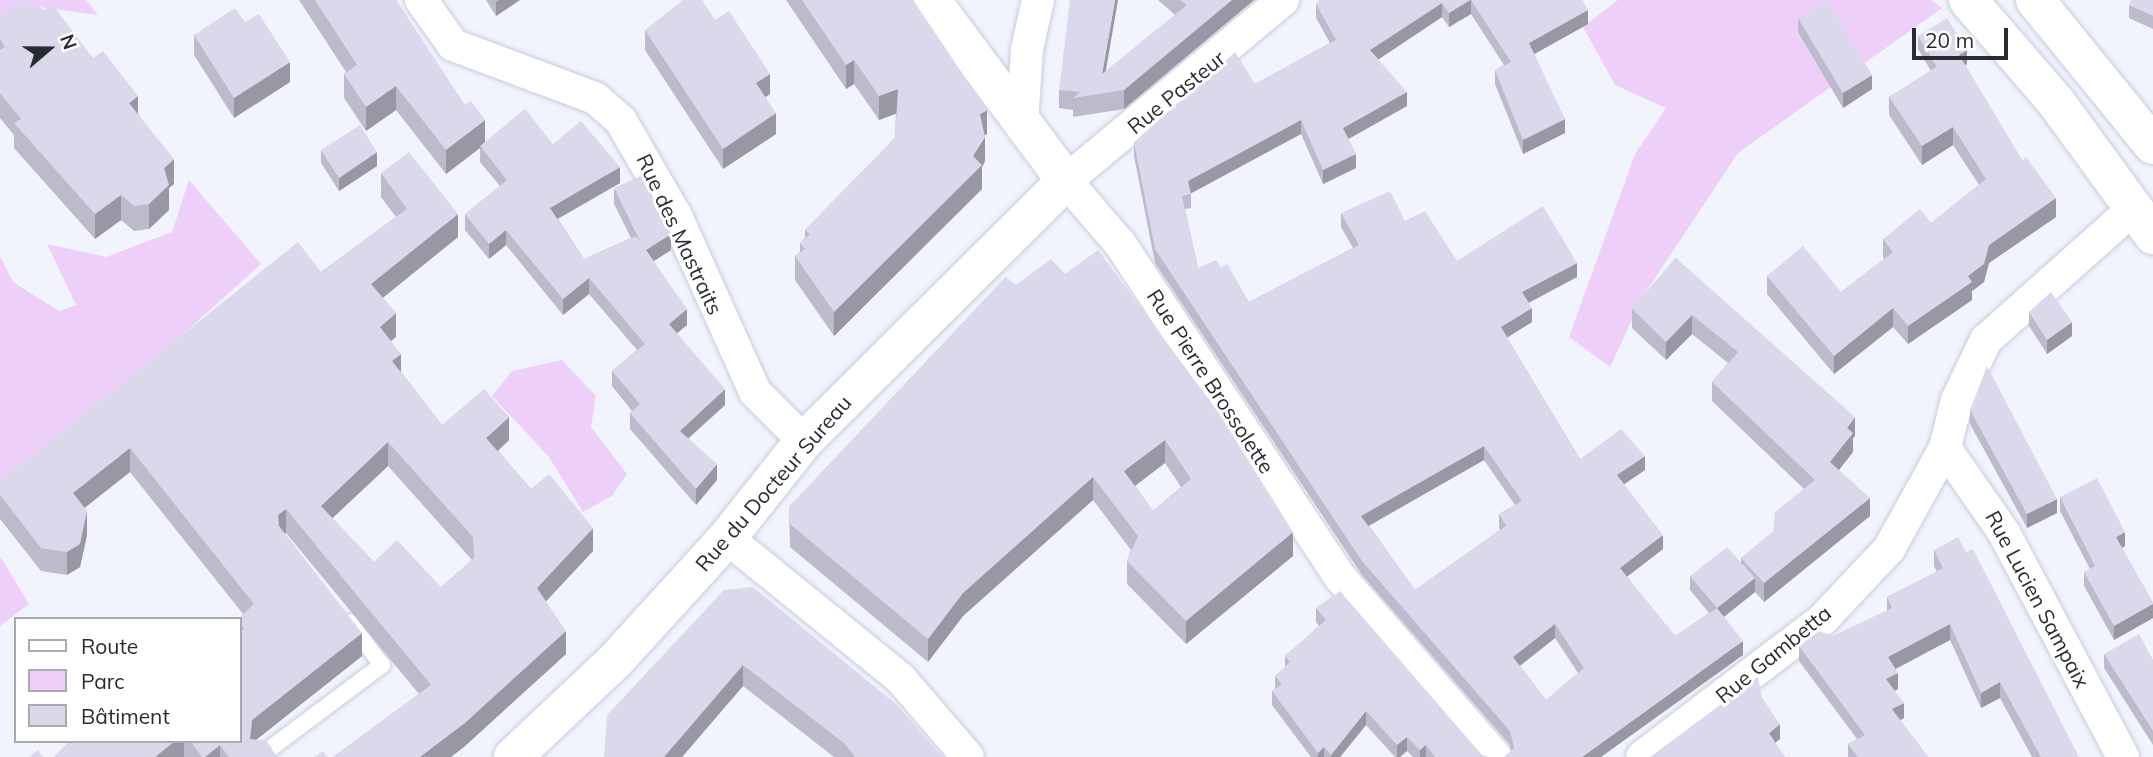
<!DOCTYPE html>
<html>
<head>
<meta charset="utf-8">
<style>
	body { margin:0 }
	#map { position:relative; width:2153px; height:757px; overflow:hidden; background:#f1f4fc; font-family:Mulish,sans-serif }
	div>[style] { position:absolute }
	.green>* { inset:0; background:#edcff9 }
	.roads { filter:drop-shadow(0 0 2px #c6ccdf) drop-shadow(0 0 2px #c6ccdf) }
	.service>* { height:16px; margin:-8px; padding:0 8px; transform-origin:8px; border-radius:8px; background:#fff }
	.minor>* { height:32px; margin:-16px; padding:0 16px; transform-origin:16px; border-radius:16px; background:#fff }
	.tertiary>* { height:38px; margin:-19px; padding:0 19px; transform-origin:19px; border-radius:19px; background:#fff }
	.primary>* { height:38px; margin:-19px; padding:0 19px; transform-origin:19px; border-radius:19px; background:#fff }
	.wall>* { inset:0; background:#bdbacb }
	.shaded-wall>* { inset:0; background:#9a97a5 }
	.building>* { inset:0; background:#dcd8ec }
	span { translate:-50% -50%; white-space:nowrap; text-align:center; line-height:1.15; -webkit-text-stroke:6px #fff; paint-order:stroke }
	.street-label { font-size:21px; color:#282b32 }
	.legend { position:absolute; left:14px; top:617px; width:228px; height:126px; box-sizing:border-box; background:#fff; border:2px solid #a9aaad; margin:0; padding:9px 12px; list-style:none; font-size:21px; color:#282b32 }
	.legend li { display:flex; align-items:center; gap:14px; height:35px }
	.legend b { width:35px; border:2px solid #a9aaad }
	.north { position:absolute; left:14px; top:14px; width:70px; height:70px; -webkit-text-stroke:5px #fff; paint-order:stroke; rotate:70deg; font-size:19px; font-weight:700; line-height:28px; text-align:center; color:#282b32 }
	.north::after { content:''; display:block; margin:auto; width:24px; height:32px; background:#282b32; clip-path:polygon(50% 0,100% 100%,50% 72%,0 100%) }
	.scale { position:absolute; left:1912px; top:28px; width:96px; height:32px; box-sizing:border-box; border:4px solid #282b32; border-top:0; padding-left:9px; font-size:21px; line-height:24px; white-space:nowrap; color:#282b32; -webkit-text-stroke:5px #fff; paint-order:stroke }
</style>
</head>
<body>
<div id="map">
	<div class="green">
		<i style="clip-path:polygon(0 0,86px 0,98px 15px,24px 5px,0 23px)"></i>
		<i style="clip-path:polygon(1618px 0,1931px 0,1942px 8px,1738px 153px,1643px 296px,1610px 367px,1569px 337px,1635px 154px,1666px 108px,1615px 85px,1583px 27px)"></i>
		<i style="clip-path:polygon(189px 180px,261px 264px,0 499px,0 256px,13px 282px,59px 311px,76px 305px,47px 244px,106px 257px,172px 232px)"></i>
		<i style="clip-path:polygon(562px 360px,596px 396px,591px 427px,627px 474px,612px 496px,583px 512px,549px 457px,492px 396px,512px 371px)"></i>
		<i style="clip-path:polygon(0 556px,29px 604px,0 626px)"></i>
	</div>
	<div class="roads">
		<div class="service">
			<i style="left:259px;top:757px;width:154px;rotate:-36.8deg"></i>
			<i style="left:382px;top:665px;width:54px;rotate:-127.5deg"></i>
		</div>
		<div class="minor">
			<i style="left:421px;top:0;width:55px;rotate:54.6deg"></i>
			<i style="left:453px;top:45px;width:152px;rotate:20.5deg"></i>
			<i style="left:595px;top:98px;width:35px;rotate:41deg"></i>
			<i style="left:621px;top:121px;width:110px;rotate:59.9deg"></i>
			<i style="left:676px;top:216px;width:193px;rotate:65.8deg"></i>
			<i style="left:755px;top:392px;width:69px;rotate:45deg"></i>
			<i style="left:1283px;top:0;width:283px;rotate:140.2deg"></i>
			<i style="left:1066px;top:181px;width:84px;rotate:49.3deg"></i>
			<i style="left:1121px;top:245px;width:398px;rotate:56.6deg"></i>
			<i style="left:1340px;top:577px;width:238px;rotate:49.1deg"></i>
			<i style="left:1022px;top:123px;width:74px;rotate:-86.1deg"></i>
			<i style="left:1027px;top:49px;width:50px;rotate:-77.3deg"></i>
			<i style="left:1945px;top:448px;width:103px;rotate:55.2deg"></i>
			<i style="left:2004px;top:533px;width:254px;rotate:62deg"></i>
			<i style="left:727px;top:538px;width:223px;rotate:39deg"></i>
			<i style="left:900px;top:678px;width:104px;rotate:49.3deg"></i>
			<i style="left:1642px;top:757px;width:228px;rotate:-37.3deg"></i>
			<i style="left:1823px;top:619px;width:96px;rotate:-46.7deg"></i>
			<i style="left:1889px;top:549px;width:115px;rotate:-61deg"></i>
			<i style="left:1945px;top:448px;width:49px;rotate:-76deg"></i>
			<i style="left:1957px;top:400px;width:67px;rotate:-64.2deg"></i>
			<i style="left:1986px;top:340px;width:198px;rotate:-41.7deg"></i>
		</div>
		<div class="tertiary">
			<i style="left:513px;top:757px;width:140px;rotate:-43.3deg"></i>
			<i style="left:615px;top:661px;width:166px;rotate:-47.7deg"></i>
			<i style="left:727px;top:538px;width:124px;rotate:-51.6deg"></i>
			<i style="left:804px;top:441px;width:369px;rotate:-44.8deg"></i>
			<i style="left:1066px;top:181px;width:226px;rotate:-126.7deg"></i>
		</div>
		<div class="primary">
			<i style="left:1968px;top:0;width:135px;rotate:49.2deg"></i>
			<i style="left:2056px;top:102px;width:165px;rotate:53.9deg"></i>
			<i style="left:2035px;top:0;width:187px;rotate:50.9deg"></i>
		</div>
	</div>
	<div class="wall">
		<i style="clip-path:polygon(299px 0,396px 0,485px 142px,553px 144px,620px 183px,558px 219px,584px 259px,631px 238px,614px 204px,614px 188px,671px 250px,654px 261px,687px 325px,677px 333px,725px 405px,688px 438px,717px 480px,696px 505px,630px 429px,630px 413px,632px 411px,612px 386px,612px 371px,637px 350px,589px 294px,563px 315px,506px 245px,489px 259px,465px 230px,465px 214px,500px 186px,480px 162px,480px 148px,446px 174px,396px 110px,366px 131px,344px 98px,344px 74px,346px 72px)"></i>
		<i style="clip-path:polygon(486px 0,520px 0,496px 16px)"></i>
		<i style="clip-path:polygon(786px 0,913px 0,987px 134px,985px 135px,985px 161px,982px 167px,982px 189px,834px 336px,795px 280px,795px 256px,800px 252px,800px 243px,805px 238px,805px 230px,895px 138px,896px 113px,879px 120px,854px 84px,846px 89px)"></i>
		<i style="clip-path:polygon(1158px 0,1254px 0,1124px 109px,1073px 117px,1073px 110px,1059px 108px,1059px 90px,1106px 71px,1175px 15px)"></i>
		<i style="clip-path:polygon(evenodd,1320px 0,1582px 0,1588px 24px,1534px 54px,1565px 133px,1523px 154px,1495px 84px,1495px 70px,1504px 65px,1471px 14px,1449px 27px,1442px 17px,1378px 59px,1407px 106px,1348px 139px,1356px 168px,1323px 184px,1301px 134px,1191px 193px,1191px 208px,1185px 209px,1198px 268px,1221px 268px,1249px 302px,1353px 248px,1341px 227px,1341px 213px,1405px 221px,1457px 261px,1577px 277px,1529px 303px,1532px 322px,1507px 338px,1580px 459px,1645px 470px,1624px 484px,1663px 549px,1627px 577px,1675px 636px,1709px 613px,1690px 590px,1690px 576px,1741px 562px,1741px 558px,1773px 532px,1804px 489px,1712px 401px,1712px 382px,1728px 363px,1692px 334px,1666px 360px,1632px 328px,1632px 309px,1676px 258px,1855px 436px,1853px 438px,1853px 452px,1839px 470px,1870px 516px,1764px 602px,1755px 592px,1724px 617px,1743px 655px,1511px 751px,1510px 745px,1362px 575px,1155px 263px,1134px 156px,1134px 142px,1255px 84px,1330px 43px,1316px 18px,1316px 4px,1320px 0,1484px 460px,1515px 505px,1499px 514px,1499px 528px,1500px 530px,1415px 590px,1369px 526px,1484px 460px,1320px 0,1555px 638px,1578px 673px,1546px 700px,1520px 666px,1555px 638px)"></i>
		<i style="clip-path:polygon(2153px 0,2153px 29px,2129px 18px,2129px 5px)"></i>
		<i style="clip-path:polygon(0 16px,93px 58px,138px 113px,174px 184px,169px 188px,169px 210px,149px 229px,134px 231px,121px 220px,95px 239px,14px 148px,14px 135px,0 118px)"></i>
		<i style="clip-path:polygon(1798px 18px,1872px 89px,1843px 108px,1798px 32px)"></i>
		<i style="clip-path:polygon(715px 20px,770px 94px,765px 97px,776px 134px,723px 169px,645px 50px,645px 30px)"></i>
		<i style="clip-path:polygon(245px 22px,290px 82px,234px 118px,194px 55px,194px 35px)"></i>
		<i style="clip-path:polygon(1918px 36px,1967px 64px,1965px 65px,2056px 217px,1989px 263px,1984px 282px,1972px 291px,1972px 300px,1908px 344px,1893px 327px,1834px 374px,1767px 294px,1767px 276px,1841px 292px,1884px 259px,1883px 257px,1883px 239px,1931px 223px,1979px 185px,1953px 145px,1922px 165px,1889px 115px,1889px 97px,1931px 71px,1918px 49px)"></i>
		<i style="clip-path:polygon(321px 150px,377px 166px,339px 191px,321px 163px)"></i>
		<i style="clip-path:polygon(evenodd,381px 173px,458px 237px,383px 298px,396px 337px,390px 341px,401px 372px,442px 425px,509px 440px,498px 451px,531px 489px,593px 551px,546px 601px,566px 654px,465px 746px,451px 757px,333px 757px,419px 694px,286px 533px,285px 534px,362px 656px,256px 740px,277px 757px,54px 757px,70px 741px,240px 741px,240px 619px,243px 614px,130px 472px,84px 508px,87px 535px,80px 567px,67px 575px,41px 571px,0 519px,0 481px,321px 272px,396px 217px,381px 197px,381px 173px,388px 466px,472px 560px,441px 587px,374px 562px,332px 518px,388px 466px)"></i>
		<i style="clip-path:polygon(evenodd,1006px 277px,1293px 556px,1186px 644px,1127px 584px,1127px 561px,1131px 550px,1093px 500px,963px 616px,928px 662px,790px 547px,789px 507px,1006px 277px,1165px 463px,1181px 487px,1153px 511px,1135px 486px,1165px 463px)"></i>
		<i style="clip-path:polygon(2029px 312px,2072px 336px,2047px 354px,2029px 326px)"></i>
		<i style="clip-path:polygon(1970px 410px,2057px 513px,2027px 528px,1970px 424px)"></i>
		<i style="clip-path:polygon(2060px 497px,2125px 546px,2122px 548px,2153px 603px,2153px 618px,2114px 640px,2084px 586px,2084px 572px,2090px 569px,2060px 511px)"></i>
		<i style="clip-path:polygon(1934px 550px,2079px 757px,2032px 757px,2000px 698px,1981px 708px,1950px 640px,1895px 669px,1898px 689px,1895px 690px,1904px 718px,1900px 720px,1928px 757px,1848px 757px,1848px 744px,1857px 739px,1799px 661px,1799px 646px,1833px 636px,1887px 611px,1887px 597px,1937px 572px,1934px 566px)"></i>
		<i style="clip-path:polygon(724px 590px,943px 757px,834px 757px,743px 686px,682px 757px,604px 757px)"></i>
		<i style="clip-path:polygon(1316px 608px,1482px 755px,1488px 757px,1413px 757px,1407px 751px,1400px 757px,1395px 757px,1366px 725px,1340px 757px,1311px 757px,1272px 705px,1272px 691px,1275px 689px,1275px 676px,1285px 667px,1285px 656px,1319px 626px,1316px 622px)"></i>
		<i style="clip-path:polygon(2104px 654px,2153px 660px,2153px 745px,2104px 668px)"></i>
	</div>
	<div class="shaded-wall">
		<i style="clip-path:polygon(499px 0,520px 0,496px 16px,496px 2px)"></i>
		<i style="clip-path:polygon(1115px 0,1118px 0,1102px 93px,1102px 74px)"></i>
		<i style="clip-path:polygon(1232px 0,1254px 0,1124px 109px,1124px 90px)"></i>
		<i style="clip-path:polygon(1471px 0,1471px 14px,1449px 27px,1449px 13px)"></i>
		<i style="clip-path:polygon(1442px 3px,1442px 17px,1370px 65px,1370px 50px)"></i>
		<i style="clip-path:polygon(1588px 10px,1588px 24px,1529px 57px,1529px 43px)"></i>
		<i style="clip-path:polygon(1967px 50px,1967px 64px,1937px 81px,1937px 67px)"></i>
		<i style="clip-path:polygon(854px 60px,854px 84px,846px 89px,846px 65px)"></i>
		<i style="clip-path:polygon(290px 62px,290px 82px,234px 118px,234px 98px)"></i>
		<i style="clip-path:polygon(770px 74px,770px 94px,756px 104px,756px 83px)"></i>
		<i style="clip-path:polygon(1872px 75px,1872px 89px,1843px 108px,1843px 93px)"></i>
		<i style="clip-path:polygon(396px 86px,396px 110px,366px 131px,366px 107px)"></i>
		<i style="clip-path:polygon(898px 89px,898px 113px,879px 120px,879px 96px)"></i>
		<i style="clip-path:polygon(1407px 92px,1407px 106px,1343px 142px,1343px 128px)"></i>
		<i style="clip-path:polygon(138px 96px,138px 121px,129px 103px)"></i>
		<i style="clip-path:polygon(987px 110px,987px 134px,980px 138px,980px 114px)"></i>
		<i style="clip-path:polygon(776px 113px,776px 134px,723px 169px,723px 149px)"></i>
		<i style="clip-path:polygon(1565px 119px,1565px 133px,1523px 154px,1523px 140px)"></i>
		<i style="clip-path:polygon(485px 120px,485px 144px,446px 174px,446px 150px)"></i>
		<i style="clip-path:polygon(1301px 120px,1301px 134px,1188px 195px,1188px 181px)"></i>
		<i style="clip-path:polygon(1953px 127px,1953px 145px,1922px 165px,1922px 146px)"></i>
		<i style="clip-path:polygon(985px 137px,985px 161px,982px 167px,982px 189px,834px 336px,834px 312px,973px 156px)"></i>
		<i style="clip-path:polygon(377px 152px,377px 166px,339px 191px,339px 178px)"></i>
		<i style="clip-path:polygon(1356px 154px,1356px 168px,1323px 184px,1323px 170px)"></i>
		<i style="clip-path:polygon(174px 159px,174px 184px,169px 188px,169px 210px,149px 229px,149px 204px,164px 168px)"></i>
		<i style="clip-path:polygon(620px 167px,620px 183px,550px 223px,550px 208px)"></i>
		<i style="clip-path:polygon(121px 195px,121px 220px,95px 239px,95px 214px)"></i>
		<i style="clip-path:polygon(2056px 198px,2056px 217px,1989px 263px,1984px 282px,1972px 291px,1972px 300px,1908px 344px,1908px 326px,1989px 245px)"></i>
		<i style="clip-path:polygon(458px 214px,458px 237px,371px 307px,371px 284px)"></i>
		<i style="clip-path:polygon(506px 230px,506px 245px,489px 259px,489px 244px)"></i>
		<i style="clip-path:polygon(671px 234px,671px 250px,646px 266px,646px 250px)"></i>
		<i style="clip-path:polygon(1577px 263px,1577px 277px,1522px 306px,1522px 292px)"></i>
		<i style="clip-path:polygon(589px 278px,589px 294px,563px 315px,563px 299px)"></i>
		<i style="clip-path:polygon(1532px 308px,1532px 322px,1501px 341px,1501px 327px)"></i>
		<i style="clip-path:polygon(1893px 308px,1893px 327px,1834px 374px,1834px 356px)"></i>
		<i style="clip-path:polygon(687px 309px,687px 325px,669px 340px,669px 324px)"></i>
		<i style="clip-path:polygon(396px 313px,396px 337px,380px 350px,380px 327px)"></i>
		<i style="clip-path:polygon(1692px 315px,1692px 334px,1666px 360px,1666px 342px)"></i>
		<i style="clip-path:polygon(2072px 322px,2072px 336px,2047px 354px,2047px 340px)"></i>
		<i style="clip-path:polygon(401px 354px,401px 378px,392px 361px)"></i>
		<i style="clip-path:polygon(725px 389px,725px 405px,680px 446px,680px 431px)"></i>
		<i style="clip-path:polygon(509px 417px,509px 440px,486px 462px,486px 438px)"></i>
		<i style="clip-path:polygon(1855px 417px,1855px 436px,1853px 438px,1853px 452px,1830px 481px,1830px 462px,1847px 428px)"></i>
		<i style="clip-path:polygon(1165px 440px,1165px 463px,1124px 494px,1124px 471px)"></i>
		<i style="clip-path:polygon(388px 442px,388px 466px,321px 529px,321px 506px)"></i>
		<i style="clip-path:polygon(1484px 446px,1484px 460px,1361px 530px,1361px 516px)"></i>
		<i style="clip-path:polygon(130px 448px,130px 472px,73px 517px,73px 493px)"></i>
		<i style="clip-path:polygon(1645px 456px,1645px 470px,1617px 489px,1617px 475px)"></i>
		<i style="clip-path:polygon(717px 464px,717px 480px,696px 505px,696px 489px)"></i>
		<i style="clip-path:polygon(1093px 477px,1093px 500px,963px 616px,928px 662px,928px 639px,963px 593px)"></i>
		<i style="clip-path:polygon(1870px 498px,1870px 516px,1764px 602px,1764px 583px)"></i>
		<i style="clip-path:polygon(2057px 499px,2057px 513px,2027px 528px,2027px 514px)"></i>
		<i style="clip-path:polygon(286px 509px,286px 533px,278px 538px,278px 515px)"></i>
		<i style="clip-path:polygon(87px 511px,87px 535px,80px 567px,67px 575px,67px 552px)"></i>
		<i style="clip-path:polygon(593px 528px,593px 551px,537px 611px,537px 588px)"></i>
		<i style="clip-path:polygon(1293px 532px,1293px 556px,1186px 644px,1186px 621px)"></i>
		<i style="clip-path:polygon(2125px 532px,2125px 546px,2116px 551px,2116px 537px)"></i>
		<i style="clip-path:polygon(1663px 535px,1663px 549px,1620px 582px,1620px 568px)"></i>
		<i style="clip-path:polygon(1755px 578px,1755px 592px,1717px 622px,1717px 608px)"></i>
		<i style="clip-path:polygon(2153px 604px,2153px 618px,2114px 640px,2114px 626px)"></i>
		<i style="clip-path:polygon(1555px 624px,1555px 638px,1513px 671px,1513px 657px)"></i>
		<i style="clip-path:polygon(1950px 624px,1950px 640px,1888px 673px,1888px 657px)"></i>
		<i style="clip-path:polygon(566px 631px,566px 654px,465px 746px,451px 757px,420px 757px)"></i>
		<i style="clip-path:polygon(362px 633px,362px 656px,252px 743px,250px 739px,252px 720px)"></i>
		<i style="clip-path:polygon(1743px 641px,1743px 655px,1601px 757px,1582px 757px)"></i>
		<i style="clip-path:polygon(743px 665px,743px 686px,682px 757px,664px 757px)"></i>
		<i style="clip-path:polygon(1898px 673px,1898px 689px,1886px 695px,1886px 679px)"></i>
		<i style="clip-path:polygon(2000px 682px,2000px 698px,1981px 708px,1981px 693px)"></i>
		<i style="clip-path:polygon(1904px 703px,1904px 718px,1892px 725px,1892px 709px)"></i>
		<i style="clip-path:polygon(1366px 711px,1366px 725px,1340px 757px,1331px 757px,1331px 755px)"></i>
		<i style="clip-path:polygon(1780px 724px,1780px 739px,1769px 748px,1769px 733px)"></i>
		<i style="clip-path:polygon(1407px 737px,1407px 751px,1400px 757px,1397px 757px,1397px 745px)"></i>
		<i style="clip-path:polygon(175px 741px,184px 741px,184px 757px,155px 757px)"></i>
		<i style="clip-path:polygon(220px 745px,220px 757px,205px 757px)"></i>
		<i style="clip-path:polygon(1426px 745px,1426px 757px,1420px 757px,1420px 750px)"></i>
		<i style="clip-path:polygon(1324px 747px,1324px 757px,1318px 757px,1318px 753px)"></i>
	</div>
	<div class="building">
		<i style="clip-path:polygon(25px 0,44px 10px,52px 4px,93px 58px,103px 51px,138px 96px,129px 103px,174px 159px,164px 168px,169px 185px,149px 204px,134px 206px,121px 195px,95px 214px,14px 123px,21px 119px,0 93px,0 50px,5px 47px,0 39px,0 16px)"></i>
		<i style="clip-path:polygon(315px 0,396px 0,465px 105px,471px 101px,485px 120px,446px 150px,396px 86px,366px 107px,344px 74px,357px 65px)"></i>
		<i style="clip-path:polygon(683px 0,702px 0,715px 20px,729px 11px,770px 74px,756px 83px,776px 113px,723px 149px,645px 30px)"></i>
		<i style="clip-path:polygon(802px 0,913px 0,987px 110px,980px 114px,985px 137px,973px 156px,982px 165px,834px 312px,795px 256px,805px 249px,800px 243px,810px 234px,805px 230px,895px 138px,898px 89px,879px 96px,854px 60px,846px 65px)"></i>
		<i style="clip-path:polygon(1070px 0,1115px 0,1102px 74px,1187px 5px,1180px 0,1232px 0,1124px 90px,1073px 98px,1080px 92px,1059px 90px)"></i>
		<i style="clip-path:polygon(evenodd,1320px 0,1470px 0,1449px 13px,1442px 3px,1370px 50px,1407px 92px,1343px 128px,1356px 154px,1323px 170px,1301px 120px,1188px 181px,1191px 194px,1182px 196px,1198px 268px,1216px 260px,1221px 268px,1227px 264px,1249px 302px,1359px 245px,1341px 213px,1390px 191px,1405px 221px,1425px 211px,1457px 261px,1543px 206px,1577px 263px,1522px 292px,1532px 308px,1501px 327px,1580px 459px,1621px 429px,1645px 456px,1617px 475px,1663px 535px,1620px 568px,1675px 636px,1717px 608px,1743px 641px,1582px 757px,1504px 757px,1514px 748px,1510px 731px,1362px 561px,1155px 249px,1134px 142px,1235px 52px,1255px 84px,1336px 40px,1316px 4px,1320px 0,1484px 446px,1522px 501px,1499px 514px,1506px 526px,1415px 590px,1361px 516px,1484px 446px,1320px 0,1555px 624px,1584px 668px,1546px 700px,1513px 657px,1555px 624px)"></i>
		<i style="clip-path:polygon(1471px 0,1582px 0,1588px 10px,1529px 43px,1565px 119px,1523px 140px,1495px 70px,1511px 62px)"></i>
		<i style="clip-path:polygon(2131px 0,2153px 0,2153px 16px,2129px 5px)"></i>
		<i style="clip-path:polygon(1827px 2px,1872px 75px,1843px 93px,1798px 18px)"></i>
		<i style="clip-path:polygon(235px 8px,245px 22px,259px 14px,290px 62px,234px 98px,194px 35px)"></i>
		<i style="clip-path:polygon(1947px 18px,1967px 50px,1959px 55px,1958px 53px,1937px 67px,1918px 36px)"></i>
		<i style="clip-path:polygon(1958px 53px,2022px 160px,2026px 157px,2056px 198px,1989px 245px,1984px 264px,1968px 276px,1972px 282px,1908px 326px,1893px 308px,1834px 356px,1767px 276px,1803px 246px,1841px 292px,1893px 252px,1883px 239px,1920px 209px,1931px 223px,1986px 179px,1953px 127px,1922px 146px,1889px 97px)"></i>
		<i style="clip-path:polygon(525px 109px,553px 144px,581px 121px,620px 167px,550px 208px,584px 259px,636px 236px,641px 243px,614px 188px,641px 176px,660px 209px,671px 234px,646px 250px,687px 309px,669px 324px,725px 389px,680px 431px,717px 464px,696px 489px,630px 413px,640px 404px,612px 371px,645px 344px,589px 278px,563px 299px,506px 230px,489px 244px,465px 214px,507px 180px,480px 146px)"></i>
		<i style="clip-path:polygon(360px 125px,377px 152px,339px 178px,321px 150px)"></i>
		<i style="clip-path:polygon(evenodd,409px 152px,458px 214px,371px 284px,396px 313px,380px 327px,401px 354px,392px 361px,442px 425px,484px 389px,509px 417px,486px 438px,531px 489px,549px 474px,593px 528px,537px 588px,566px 631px,465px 723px,420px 757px,333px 757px,431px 685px,286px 509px,278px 515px,279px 526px,362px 633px,252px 720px,250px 739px,267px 741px,277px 757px,229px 757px,220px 745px,205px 757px,202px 757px,190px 741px,240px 741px,240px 632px,244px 629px,240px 624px,240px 619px,238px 619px,254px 604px,130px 448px,73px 493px,87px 511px,80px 544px,67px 552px,41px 548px,0 495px,0 481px,298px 242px,321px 272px,407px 209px,381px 173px,409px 152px,388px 442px,473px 537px,474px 558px,441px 587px,397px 540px,374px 562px,321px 506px,388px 442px)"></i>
		<i style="clip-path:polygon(evenodd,1098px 250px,1219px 413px,1293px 532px,1186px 621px,1127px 561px,1138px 536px,1093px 477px,963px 593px,928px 639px,790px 524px,789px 507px,1006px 277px,1016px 285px,1051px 259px,1065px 274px,1098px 250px,1165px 440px,1191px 479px,1153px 511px,1124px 471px,1165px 440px)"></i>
		<i style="clip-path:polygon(1676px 258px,1855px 417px,1847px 428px,1853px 433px,1830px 462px,1870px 498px,1764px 583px,1741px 558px,1773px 532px,1775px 512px,1815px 480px,1712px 382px,1738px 352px,1692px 315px,1666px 342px,1632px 309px)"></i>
		<i style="clip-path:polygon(2051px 292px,2072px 322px,2047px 340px,2029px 312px)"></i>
		<i style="clip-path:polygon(1987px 366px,2057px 499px,2027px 514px,1970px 410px)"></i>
		<i style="clip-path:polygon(2097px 478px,2125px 532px,2116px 537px,2153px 603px,2153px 604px,2114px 626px,2084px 572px,2095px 566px,2060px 497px)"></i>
		<i style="clip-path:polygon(1958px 537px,1966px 552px,1973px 549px,2079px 757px,2041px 757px,2000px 682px,1981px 693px,1950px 624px,1888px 657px,1898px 673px,1886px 679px,1904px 703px,1892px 709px,1928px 757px,1858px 757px,1848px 744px,1865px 735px,1799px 646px,1819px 631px,1833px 636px,1892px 608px,1887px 597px,1943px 568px,1934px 550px)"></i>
		<i style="clip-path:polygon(1727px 547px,1755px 578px,1717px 608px,1690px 576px)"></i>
		<i style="clip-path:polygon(753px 587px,897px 705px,943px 757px,855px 757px,845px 744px,743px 665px,664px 757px,604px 757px,607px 715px,724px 590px)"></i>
		<i style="clip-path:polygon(1340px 591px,1482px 755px,1488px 757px,1435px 757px,1426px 745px,1420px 750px,1407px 737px,1397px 745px,1366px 711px,1331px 755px,1324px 747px,1318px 753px,1272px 691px,1282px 684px,1275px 676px,1290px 662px,1285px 656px,1326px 620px,1316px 608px)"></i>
		<i style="clip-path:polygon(2139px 634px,2153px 660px,2153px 731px,2104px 654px)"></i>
		<i style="clip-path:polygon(1758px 677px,1762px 698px,1780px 724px,1769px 733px,1785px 757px,1650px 757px)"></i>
		<i style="clip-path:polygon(70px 741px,175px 741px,155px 757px,54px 757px)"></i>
		<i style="clip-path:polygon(38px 750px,43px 757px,29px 757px)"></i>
		<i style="clip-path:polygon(323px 751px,327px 757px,315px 757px)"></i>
	</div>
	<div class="street-label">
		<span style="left:1176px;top:92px;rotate:-39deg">Rue Pasteur</span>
		<span style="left:680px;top:234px;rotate:65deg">Rue des Mastraits</span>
		<span style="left:1211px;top:381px;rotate:57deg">Rue Pierre Brossolette</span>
		<span style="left:773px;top:483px;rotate:-49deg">Rue du Docteur Sureau</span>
		<span style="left:2038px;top:599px;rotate:62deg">Rue Lucien Sampaix</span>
		<span style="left:1773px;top:654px;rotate:-39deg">Rue Gambetta</span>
	</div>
	<ul class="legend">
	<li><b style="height:9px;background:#fff"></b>Route</li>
	<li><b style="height:19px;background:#edcff9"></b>Parc</li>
	<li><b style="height:19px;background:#dcd8ec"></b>Bâtiment</li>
	</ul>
	<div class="north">N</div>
	<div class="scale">20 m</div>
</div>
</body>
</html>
